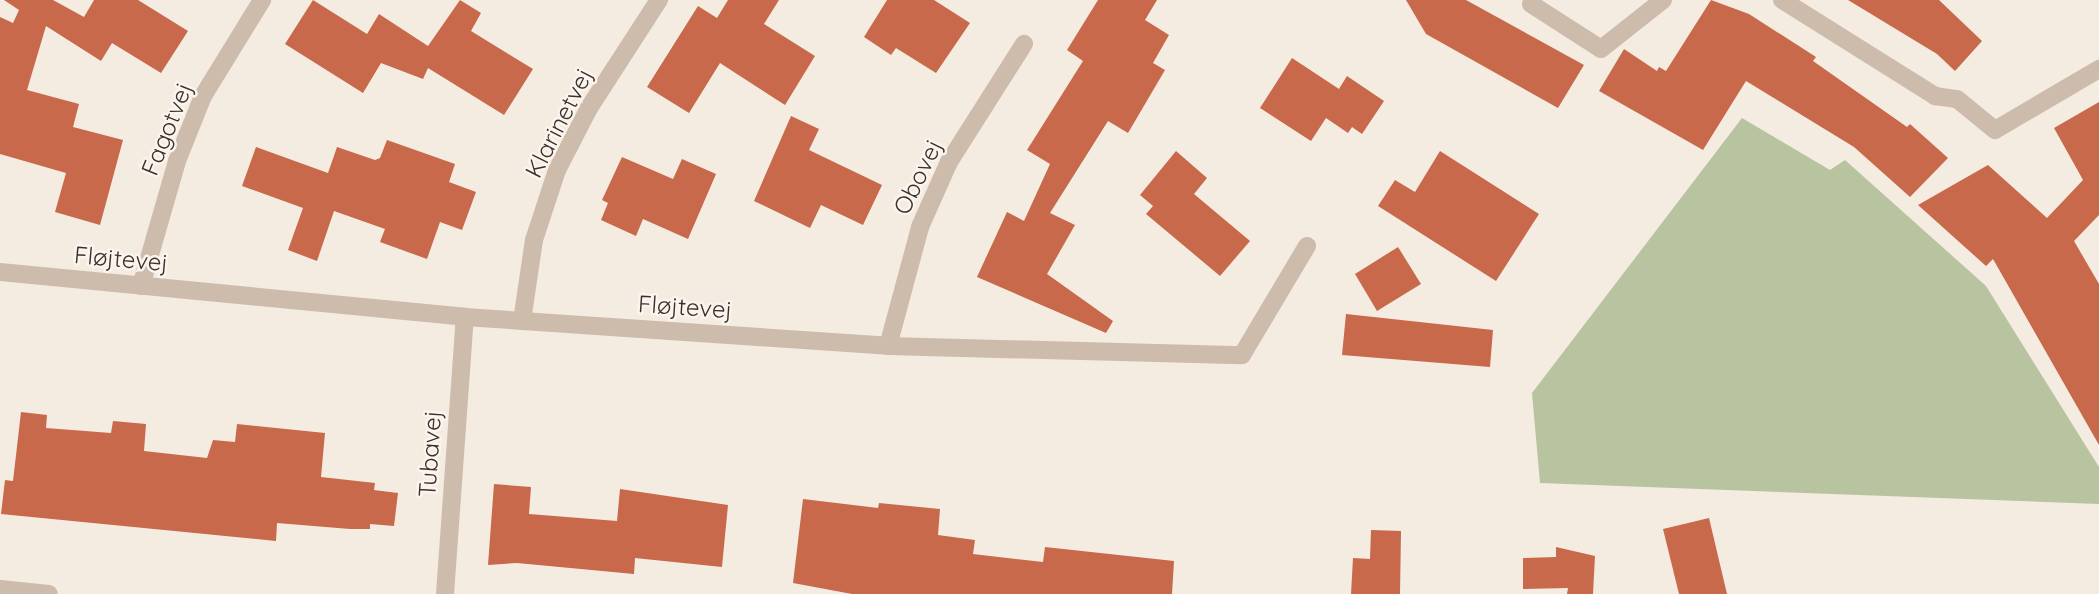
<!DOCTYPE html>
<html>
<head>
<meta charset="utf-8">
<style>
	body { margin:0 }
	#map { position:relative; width:2099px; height:594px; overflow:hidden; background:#f4ebe1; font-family:Quicksand,sans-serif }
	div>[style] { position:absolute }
	.green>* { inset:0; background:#b8c4a0 }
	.building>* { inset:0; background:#c8694b }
	.minor>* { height:18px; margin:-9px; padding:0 9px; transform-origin:9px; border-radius:9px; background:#cdbbac }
	.tertiary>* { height:18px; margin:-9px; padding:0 9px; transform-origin:9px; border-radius:9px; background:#cdbbac }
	span { translate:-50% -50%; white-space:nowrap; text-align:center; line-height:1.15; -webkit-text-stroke:5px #fbf5ee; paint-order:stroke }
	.street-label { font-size:24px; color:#3b302b }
</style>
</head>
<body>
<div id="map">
	<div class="green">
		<i style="clip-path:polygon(1742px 118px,1830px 170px,1845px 160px,1986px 286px,2099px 467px,2099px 504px,1540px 483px,1532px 393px)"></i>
	</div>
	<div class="building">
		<i style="clip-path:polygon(4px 0,53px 0,84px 17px,94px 0,138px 0,188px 31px,161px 73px,112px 43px,101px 61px,46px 26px,27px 90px,79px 104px,73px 127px,123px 140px,100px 225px,55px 212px,66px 173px,0 154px,0 17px,13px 23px,19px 10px)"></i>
		<i style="clip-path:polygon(313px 0,367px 34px,379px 14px,428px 46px,460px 0,481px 13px,471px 31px,533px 69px,504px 115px,428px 68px,423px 79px,381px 63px,363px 93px,285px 44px)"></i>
		<i style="clip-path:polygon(728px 0,779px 0,764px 24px,815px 56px,785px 105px,720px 63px,689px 113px,647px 87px,698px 6px,717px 18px)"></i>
		<i style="clip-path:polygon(887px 0,934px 0,970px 23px,936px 73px,896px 48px,891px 55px,864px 37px)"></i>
		<i style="clip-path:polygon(1098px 0,1157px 0,1145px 20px,1169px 35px,1153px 63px,1165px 70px,1128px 133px,1108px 121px,1050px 213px,1075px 225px,1047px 274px,1113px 321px,1106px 333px,977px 277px,1007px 212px,1024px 221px,1050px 164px,1027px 150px,1083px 61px,1067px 50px)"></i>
		<i style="clip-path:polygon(1406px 0,1466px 0,1584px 65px,1558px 108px,1426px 34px)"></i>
		<i style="clip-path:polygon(1711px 0,1749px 14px,1816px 57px,1813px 61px,1907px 127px,1910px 124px,1948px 158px,1910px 197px,1854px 147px,1746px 81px,1703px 150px,1599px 91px,1624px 49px,1657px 71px,1659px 67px,1666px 71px)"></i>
		<i style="clip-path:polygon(1848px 0,1939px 0,1982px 41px,1955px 71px,1937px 54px)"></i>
		<i style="clip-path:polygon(1292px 58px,1339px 89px,1347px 76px,1384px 101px,1362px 134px,1352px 127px,1348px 133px,1326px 118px,1311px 141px,1260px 108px)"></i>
		<i style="clip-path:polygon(2099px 102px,2099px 215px,2074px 241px,2099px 284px,2099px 445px,1993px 259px,1986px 266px,1918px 205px,1988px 165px,2047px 218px,2083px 180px,2054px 128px)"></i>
		<i style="clip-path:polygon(791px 116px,819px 129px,809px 150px,882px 185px,863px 225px,821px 205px,810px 228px,754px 201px)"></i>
		<i style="clip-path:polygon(387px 140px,455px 164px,449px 182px,476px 192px,462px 230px,440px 222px,427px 259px,380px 242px,385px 229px,334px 211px,317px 261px,288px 250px,303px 208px,242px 186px,256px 147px,328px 173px,337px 147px,375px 160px,380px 158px)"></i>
		<i style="clip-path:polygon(1176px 151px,1207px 178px,1194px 194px,1250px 241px,1220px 276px,1146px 214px,1153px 206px,1140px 195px)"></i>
		<i style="clip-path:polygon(1440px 151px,1539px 214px,1496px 281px,1378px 206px,1395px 180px,1415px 192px)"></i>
		<i style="clip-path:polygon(622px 157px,673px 179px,682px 159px,716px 174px,688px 239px,643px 219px,636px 236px,601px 220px,608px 203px,602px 200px)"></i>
		<i style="clip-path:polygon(1398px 247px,1421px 284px,1377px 311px,1355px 274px)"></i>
		<i style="clip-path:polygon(1346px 314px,1493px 330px,1490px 367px,1342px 355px)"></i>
		<i style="clip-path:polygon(21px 412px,47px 415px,46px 428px,111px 433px,113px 421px,146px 424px,144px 451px,207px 458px,213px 440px,235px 442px,237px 424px,325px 433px,321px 477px,375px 483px,374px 490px,398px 493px,394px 526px,370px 524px,370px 529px,350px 529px,277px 523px,276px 541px,1px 514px,5px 480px,13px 481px)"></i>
		<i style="clip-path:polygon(494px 484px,531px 487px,529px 514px,617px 521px,620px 489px,728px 505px,722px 567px,635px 558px,634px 574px,517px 563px,488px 565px)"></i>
		<i style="clip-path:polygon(803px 499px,878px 508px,879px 503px,940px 509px,938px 535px,975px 540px,973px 554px,1043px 562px,1045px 547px,1174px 561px,1172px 594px,852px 594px,793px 583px)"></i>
		<i style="clip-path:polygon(1709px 518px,1727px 594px,1679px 594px,1663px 529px)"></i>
		<i style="clip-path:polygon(1371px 530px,1401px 531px,1400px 594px,1351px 594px,1353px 558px,1370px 559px)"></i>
		<i style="clip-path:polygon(1556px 547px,1595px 556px,1593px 594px,1567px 594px,1568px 588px,1523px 589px,1523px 558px,1556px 557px)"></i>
	</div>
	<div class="minor">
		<i style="left:1782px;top:0;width:181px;rotate:32.1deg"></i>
		<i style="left:1935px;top:96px;width:22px;rotate:8deg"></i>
		<i style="left:1957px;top:99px;width:49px;rotate:39.2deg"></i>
		<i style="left:1995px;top:130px;width:121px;rotate:-30.4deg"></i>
		<i style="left:1531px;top:4px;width:83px;rotate:32.7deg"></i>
		<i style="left:1601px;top:49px;width:79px;rotate:-38.3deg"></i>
		<i style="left:0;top:272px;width:467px;rotate:5.5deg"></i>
		<i style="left:465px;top:317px;width:424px;rotate:3.9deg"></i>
		<i style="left:888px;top:346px;width:354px;rotate:1.5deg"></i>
		<i style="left:1242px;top:355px;width:127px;rotate:-59.2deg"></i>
		<i style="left:141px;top:286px;width:130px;rotate:-73.9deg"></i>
		<i style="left:177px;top:161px;width:70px;rotate:-68.2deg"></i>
		<i style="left:203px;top:96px;width:113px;rotate:-58.4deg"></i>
		<i style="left:522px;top:321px;width:82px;rotate:-81.6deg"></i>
		<i style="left:534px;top:240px;width:74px;rotate:-71.8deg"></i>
		<i style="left:557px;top:170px;width:70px;rotate:-62.7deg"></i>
		<i style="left:589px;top:108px;width:129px;rotate:-57.1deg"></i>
		<i style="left:888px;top:346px;width:123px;rotate:-74.9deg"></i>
		<i style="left:920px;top:227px;width:71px;rotate:-66deg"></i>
		<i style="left:949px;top:162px;width:140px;rotate:-57.6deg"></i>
		<i style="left:445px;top:594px;width:278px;rotate:-85.9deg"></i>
	</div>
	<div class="tertiary">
		<i style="left:0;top:589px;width:49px;rotate:5.8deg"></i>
	</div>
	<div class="street-label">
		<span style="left:559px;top:123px;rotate:-63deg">Klarinetvej</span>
		<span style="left:167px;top:129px;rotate:-68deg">Fagotvej</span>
		<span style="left:918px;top:177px;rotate:-64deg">Obovej</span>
		<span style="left:121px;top:259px;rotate:5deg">Fløjtevej</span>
		<span style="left:685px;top:307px;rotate:4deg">Fløjtevej</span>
		<span style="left:430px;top:454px;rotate:-86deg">Tubavej</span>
	</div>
</div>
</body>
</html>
